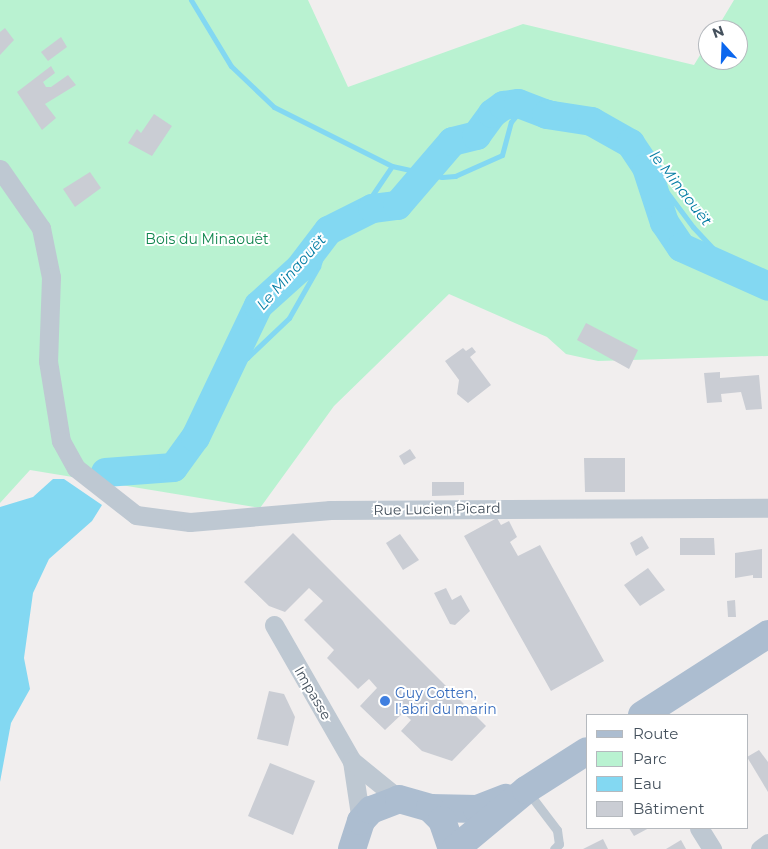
<!DOCTYPE html>
<html>
<head>
<meta charset="utf-8">
<style>
	body { margin:0 }
	#map { position:relative; width:768px; height:849px; overflow:hidden; background:#f1eeee; font-family:Montserrat,sans-serif }
	div>[style] { position:absolute }
	.green>* { inset:0; background:#b9f2d1 }
	.water>* { inset:0; background:#83d8f2 }
	.stream>* { height:5px; margin:-2.5px; padding:0 2.5px; transform-origin:2.5px; border-radius:2.5px; background:#83d8f2 }
	.river>* { height:29px; margin:-14.5px; padding:0 14.5px; transform-origin:14.5px; border-radius:14.5px; background:#83d8f2 }
	.building>* { inset:0; background:#cacdd4 }
	.service>* { height:9px; margin:-4.5px; padding:0 4.5px; transform-origin:4.5px; border-radius:4.5px; background:#bec8d2 }
	.minor>* { height:19px; margin:-9.5px; padding:0 9.5px; transform-origin:9.5px; border-radius:9.5px; background:#bec8d2 }
	.primary>* { height:28px; margin:-14px; padding:0 14px; transform-origin:14px; border-radius:14px; background:#acbdd0 }
	.dots>* { width:14px; height:14px; translate:-50% -50%; box-sizing:border-box; border:2px solid #fff; border-radius:50% }
	span { translate:-50% -50%; white-space:nowrap; text-align:center; line-height:1.15; -webkit-text-stroke:4px #fff; paint-order:stroke }
	.park-label { font-size:14px; color:#10854e }
	.street-label { font-size:14px; color:#45515d }
	.shop-label { font-size:14px; color:#366cbe }
	.left { translate:0 -50%; text-align:left }
	.water-label { font-size:15px; color:#047da4; font-style:italic }
	.legend { position:absolute; left:586px; top:714px; width:162px; height:115px; box-sizing:border-box; background:#fff; border:1px solid #b5b9be; margin:0; padding:6px 9px; list-style:none; font-size:15px; color:#45515d }
	.legend li { display:flex; align-items:center; gap:10px; height:25px }
	.legend b { width:25px; border:1px solid #b5b9be }
	.north { position:absolute; left:698px; top:20px; width:50px; height:50px; box-sizing:border-box; background:#fff; border:1px solid #b5b9be; border-radius:50%; rotate:340deg; font-size:14px; font-weight:700; line-height:20px; text-align:center; color:#45515d }
	.north::after { content:''; display:block; margin:auto; width:18px; height:22px; background:#0b67ee; clip-path:polygon(50% 0,100% 100%,50% 72%,0 100%) }
</style>
</head>
<body>
<div id="map">
	<div class="green">
		<i style="clip-path:polygon(0 0,308px 0,348px 87px,523px 24px,694px 65px,708px 42px,708px 60px,738px 60px,738px 30px,716px 30px,734px 0,768px 0,768px 356px,598px 361px,566px 354px,547px 337px,449px 294px,334px 406px,260px 508px,30px 470px,0 503px)"></i>
	</div>
	<div class="water">
		<i style="clip-path:polygon(53px 479px,64px 479px,102px 505px,92px 521px,49px 559px,33px 593px,24px 658px,30px 689px,11px 723px,0 782px,0 507px,33px 497px)"></i>
	</div>
	<div class="stream">
		<i style="left:191px;top:0;width:77px;rotate:58.8deg"></i>
		<i style="left:231px;top:66px;width:59px;rotate:43.6deg"></i>
		<i style="left:274px;top:107px;width:132px;rotate:26.6deg"></i>
		<i style="left:392px;top:166px;width:51px;rotate:12.4deg"></i>
		<i style="left:442px;top:177px;width:13px;rotate:-4deg"></i>
		<i style="left:455px;top:176px;width:51px;rotate:-24.1deg"></i>
		<i style="left:502px;top:155px;width:34px;rotate:-75deg"></i>
		<i style="left:511px;top:122px;width:21px;rotate:-51deg"></i>
		<i style="left:524px;top:106px;width:22px;rotate:-13deg"></i>
		<i style="left:545px;top:101px;width:23px;rotate:15deg"></i>
		<i style="left:567px;top:107px;width:23px;rotate:43deg"></i>
		<i style="left:584px;top:123px;width:60px;rotate:28.7deg"></i>
		<i style="left:637px;top:152px;width:94px;rotate:53.3deg"></i>
		<i style="left:693px;top:227px;width:64px;rotate:46.9deg"></i>
		<i style="left:737px;top:274px;width:19px;rotate:28deg"></i>
		<i style="left:754px;top:283px;width:14px;rotate:4deg"></i>
		<i style="left:116px;top:480px;width:53px;rotate:-14.3deg"></i>
		<i style="left:167px;top:467px;width:18px;rotate:-38deg"></i>
		<i style="left:181px;top:456px;width:60px;rotate:-55.2deg"></i>
		<i style="left:215px;top:407px;width:32px;rotate:-79deg"></i>
		<i style="left:221px;top:376px;width:32px;rotate:-35deg"></i>
		<i style="left:247px;top:358px;width:58px;rotate:-43.6deg"></i>
		<i style="left:289px;top:318px;width:59px;rotate:-60.4deg"></i>
		<i style="left:318px;top:267px;width:48px;rotate:-73.1deg"></i>
		<i style="left:332px;top:221px;width:46px;rotate:-31.6deg"></i>
		<i style="left:371px;top:197px;width:37px;rotate:-56deg"></i>
	</div>
	<div class="river">
		<i style="left:105px;top:472px;width:68px;rotate:-4.2deg"></i>
		<i style="left:173px;top:467px;width:37px;rotate:-54deg"></i>
		<i style="left:195px;top:437px;width:146px;rotate:-64.5deg"></i>
		<i style="left:258px;top:305px;width:55px;rotate:-42.1deg"></i>
		<i style="left:299px;top:268px;width:48px;rotate:-52.7deg"></i>
		<i style="left:328px;top:230px;width:49px;rotate:-26.6deg"></i>
		<i style="left:372px;top:208px;width:25px;rotate:-7deg"></i>
		<i style="left:397px;top:205px;width:84px;rotate:-49.3deg"></i>
		<i style="left:452px;top:141px;width:25px;rotate:-14deg"></i>
		<i style="left:476px;top:135px;width:27px;rotate:-54deg"></i>
		<i style="left:492px;top:113px;width:14px;rotate:-36deg"></i>
		<i style="left:503px;top:105px;width:15px;rotate:-8deg"></i>
		<i style="left:518px;top:103px;width:30px;rotate:21deg"></i>
		<i style="left:546px;top:114px;width:46px;rotate:8.8deg"></i>
		<i style="left:591px;top:121px;width:45px;rotate:29.4deg"></i>
		<i style="left:630px;top:143px;width:29px;rotate:56deg"></i>
		<i style="left:646px;top:167px;width:58px;rotate:71.9deg"></i>
		<i style="left:664px;top:222px;width:30px;rotate:56deg"></i>
		<i style="left:681px;top:247px;width:95px;rotate:24.1deg"></i>
	</div>
	<div class="building">
		<i style="clip-path:polygon(5px 28px,14px 40px,0 55px,0 32px)"></i>
		<i style="clip-path:polygon(61px 37px,67px 47px,48px 61px,41px 52px)"></i>
		<i style="clip-path:polygon(51px 66px,55px 73px,43px 82px,46px 87px,51px 87px,68px 75px,76px 85px,45px 104px,56px 118px,42px 130px,17px 92px)"></i>
		<i style="clip-path:polygon(154px 114px,172px 126px,152px 156px,128px 143px,137px 129px,141px 133px)"></i>
		<i style="clip-path:polygon(90px 172px,101px 188px,75px 207px,63px 189px)"></i>
		<i style="clip-path:polygon(586px 323px,638px 350px,629px 369px,577px 340px)"></i>
		<i style="clip-path:polygon(472px 347px,476px 352px,470px 357px,491px 385px,468px 403px,457px 394px,459px 380px,445px 361px,463px 348px,466px 351px)"></i>
		<i style="clip-path:polygon(720px 372px,720px 378px,759px 375px,762px 409px,746px 410px,741px 392px,721px 394px,722px 402px,707px 403px,704px 373px)"></i>
		<i style="clip-path:polygon(410px 449px,416px 458px,404px 465px,399px 456px)"></i>
		<i style="clip-path:polygon(584px 458px,625px 458px,625px 492px,585px 492px)"></i>
		<i style="clip-path:polygon(432px 482px,464px 482px,464px 495px,432px 496px)"></i>
		<i style="clip-path:polygon(497px 518px,501px 525px,509px 521px,517px 537px,510px 542px,518px 556px,540px 545px,604px 661px,551px 691px,464px 536px)"></i>
		<i style="clip-path:polygon(293px 533px,486px 726px,452px 761px,422px 751px,401px 731px,411px 720px,403px 713px,385px 730px,360px 706px,377px 688px,369px 679px,358px 689px,327px 658px,334px 650px,304px 620px,323px 601px,309px 588px,285px 612px,269px 606px,244px 582px)"></i>
		<i style="clip-path:polygon(400px 534px,419px 560px,403px 570px,386px 543px)"></i>
		<i style="clip-path:polygon(642px 536px,649px 548px,636px 556px,630px 543px)"></i>
		<i style="clip-path:polygon(680px 538px,714px 538px,715px 555px,680px 555px)"></i>
		<i style="clip-path:polygon(762px 549px,762px 578px,753px 578px,753px 575px,735px 578px,735px 553px)"></i>
		<i style="clip-path:polygon(648px 568px,665px 590px,640px 606px,624px 585px)"></i>
		<i style="clip-path:polygon(446px 588px,452px 600px,461px 595px,470px 611px,455px 625px,450px 624px,434px 593px)"></i>
		<i style="clip-path:polygon(735px 600px,736px 617px,728px 617px,727px 601px)"></i>
		<i style="clip-path:polygon(269px 691px,284px 694px,295px 717px,288px 746px,257px 739px)"></i>
		<i style="clip-path:polygon(759px 750px,768px 762px,768px 792px,747px 757px)"></i>
		<i style="clip-path:polygon(270px 763px,315px 781px,293px 835px,248px 816px)"></i>
		<i style="clip-path:polygon(629px 828px,649px 828px,634px 836px)"></i>
		<i style="clip-path:polygon(603px 839px,608px 849px,583px 849px)"></i>
		<i style="clip-path:polygon(681px 840px,686px 849px,666px 849px)"></i>
	</div>
	<div class="service">
		<i style="left:528px;top:792px;width:48px;rotate:52.7deg"></i>
		<i style="left:557px;top:830px;width:14px;rotate:82deg"></i>
		<i style="left:559px;top:844px;width:7px;rotate:135deg"></i>
	</div>
	<div class="minor">
		<i style="left:0;top:169px;width:72px;rotate:55.2deg"></i>
		<i style="left:41px;top:228px;width:50px;rotate:78.5deg"></i>
		<i style="left:51px;top:277px;width:84px;rotate:92deg"></i>
		<i style="left:48px;top:361px;width:81px;rotate:80.8deg"></i>
		<i style="left:61px;top:441px;width:31px;rotate:61deg"></i>
		<i style="left:76px;top:468px;width:76px;rotate:38.1deg"></i>
		<i style="left:136px;top:515px;width:54px;rotate:7.4deg"></i>
		<i style="left:190px;top:522px;width:141px;rotate:-4.9deg"></i>
		<i style="left:330px;top:510px;width:438px;rotate:-0.3deg"></i>
		<i style="left:274px;top:625px;width:157px;rotate:60.2deg"></i>
		<i style="left:352px;top:761px;width:61px;rotate:81.5deg"></i>
		<i style="left:352px;top:761px;width:60px;rotate:39deg"></i>
		<i style="left:699px;top:828px;width:25px;rotate:58deg"></i>
		<i style="left:760px;top:849px;width:10px;rotate:-37deg"></i>
	</div>
	<div class="primary">
		<i style="left:642px;top:715px;width:150px;rotate:-32.7deg"></i>
		<i style="left:430px;top:808px;width:47px;rotate:1.2deg"></i>
		<i style="left:477px;top:809px;width:31px;rotate:-21deg"></i>
		<i style="left:352px;top:849px;width:29px;rotate:-72deg"></i>
		<i style="left:361px;top:821px;width:15px;rotate:-48deg"></i>
		<i style="left:371px;top:810px;width:30px;rotate:-21deg"></i>
		<i style="left:399px;top:799px;width:32px;rotate:16deg"></i>
		<i style="left:430px;top:808px;width:17px;rotate:45deg"></i>
		<i style="left:442px;top:820px;width:31px;rotate:71deg"></i>
		<i style="left:455px;top:849px;width:92px;rotate:-39.7deg"></i>
		<i style="left:526px;top:790px;width:72px;rotate:-32.6deg"></i>
	</div>
	<div class="dots">
		<i style="left:385px;top:701px;background:#3f7fe0"></i>
	</div>
	<div class="park-label">
		<span style="left:207px;top:239px">Bois du Minaouët</span>
	</div>
	<div class="street-label">
		<span style="left:437px;top:509px;rotate:-1deg">Rue Lucien Picard</span>
		<span style="left:313px;top:693px;rotate:60deg">Impasse</span>
	</div>
	<div class="shop-label">
		<span class="left" style="left:395px;top:701px">Guy Cotten,<br>l'abri du marin</span>
	</div>
	<div class="water-label">
		<span style="left:681px;top:188px;rotate:52deg">le Minaouët</span>
		<span style="left:291px;top:272px;rotate:-48deg">Le Minaouët</span>
	</div>
	<ul class="legend">
	<li><b style="height:6px;background:#acbdd0"></b>Route</li>
	<li><b style="height:14px;background:#b9f2d1"></b>Parc</li>
	<li><b style="height:14px;background:#83d8f2"></b>Eau</li>
	<li><b style="height:14px;background:#cacdd4"></b>Bâtiment</li>
	</ul>
	<div class="north">N</div>
</div>
</body>
</html>
